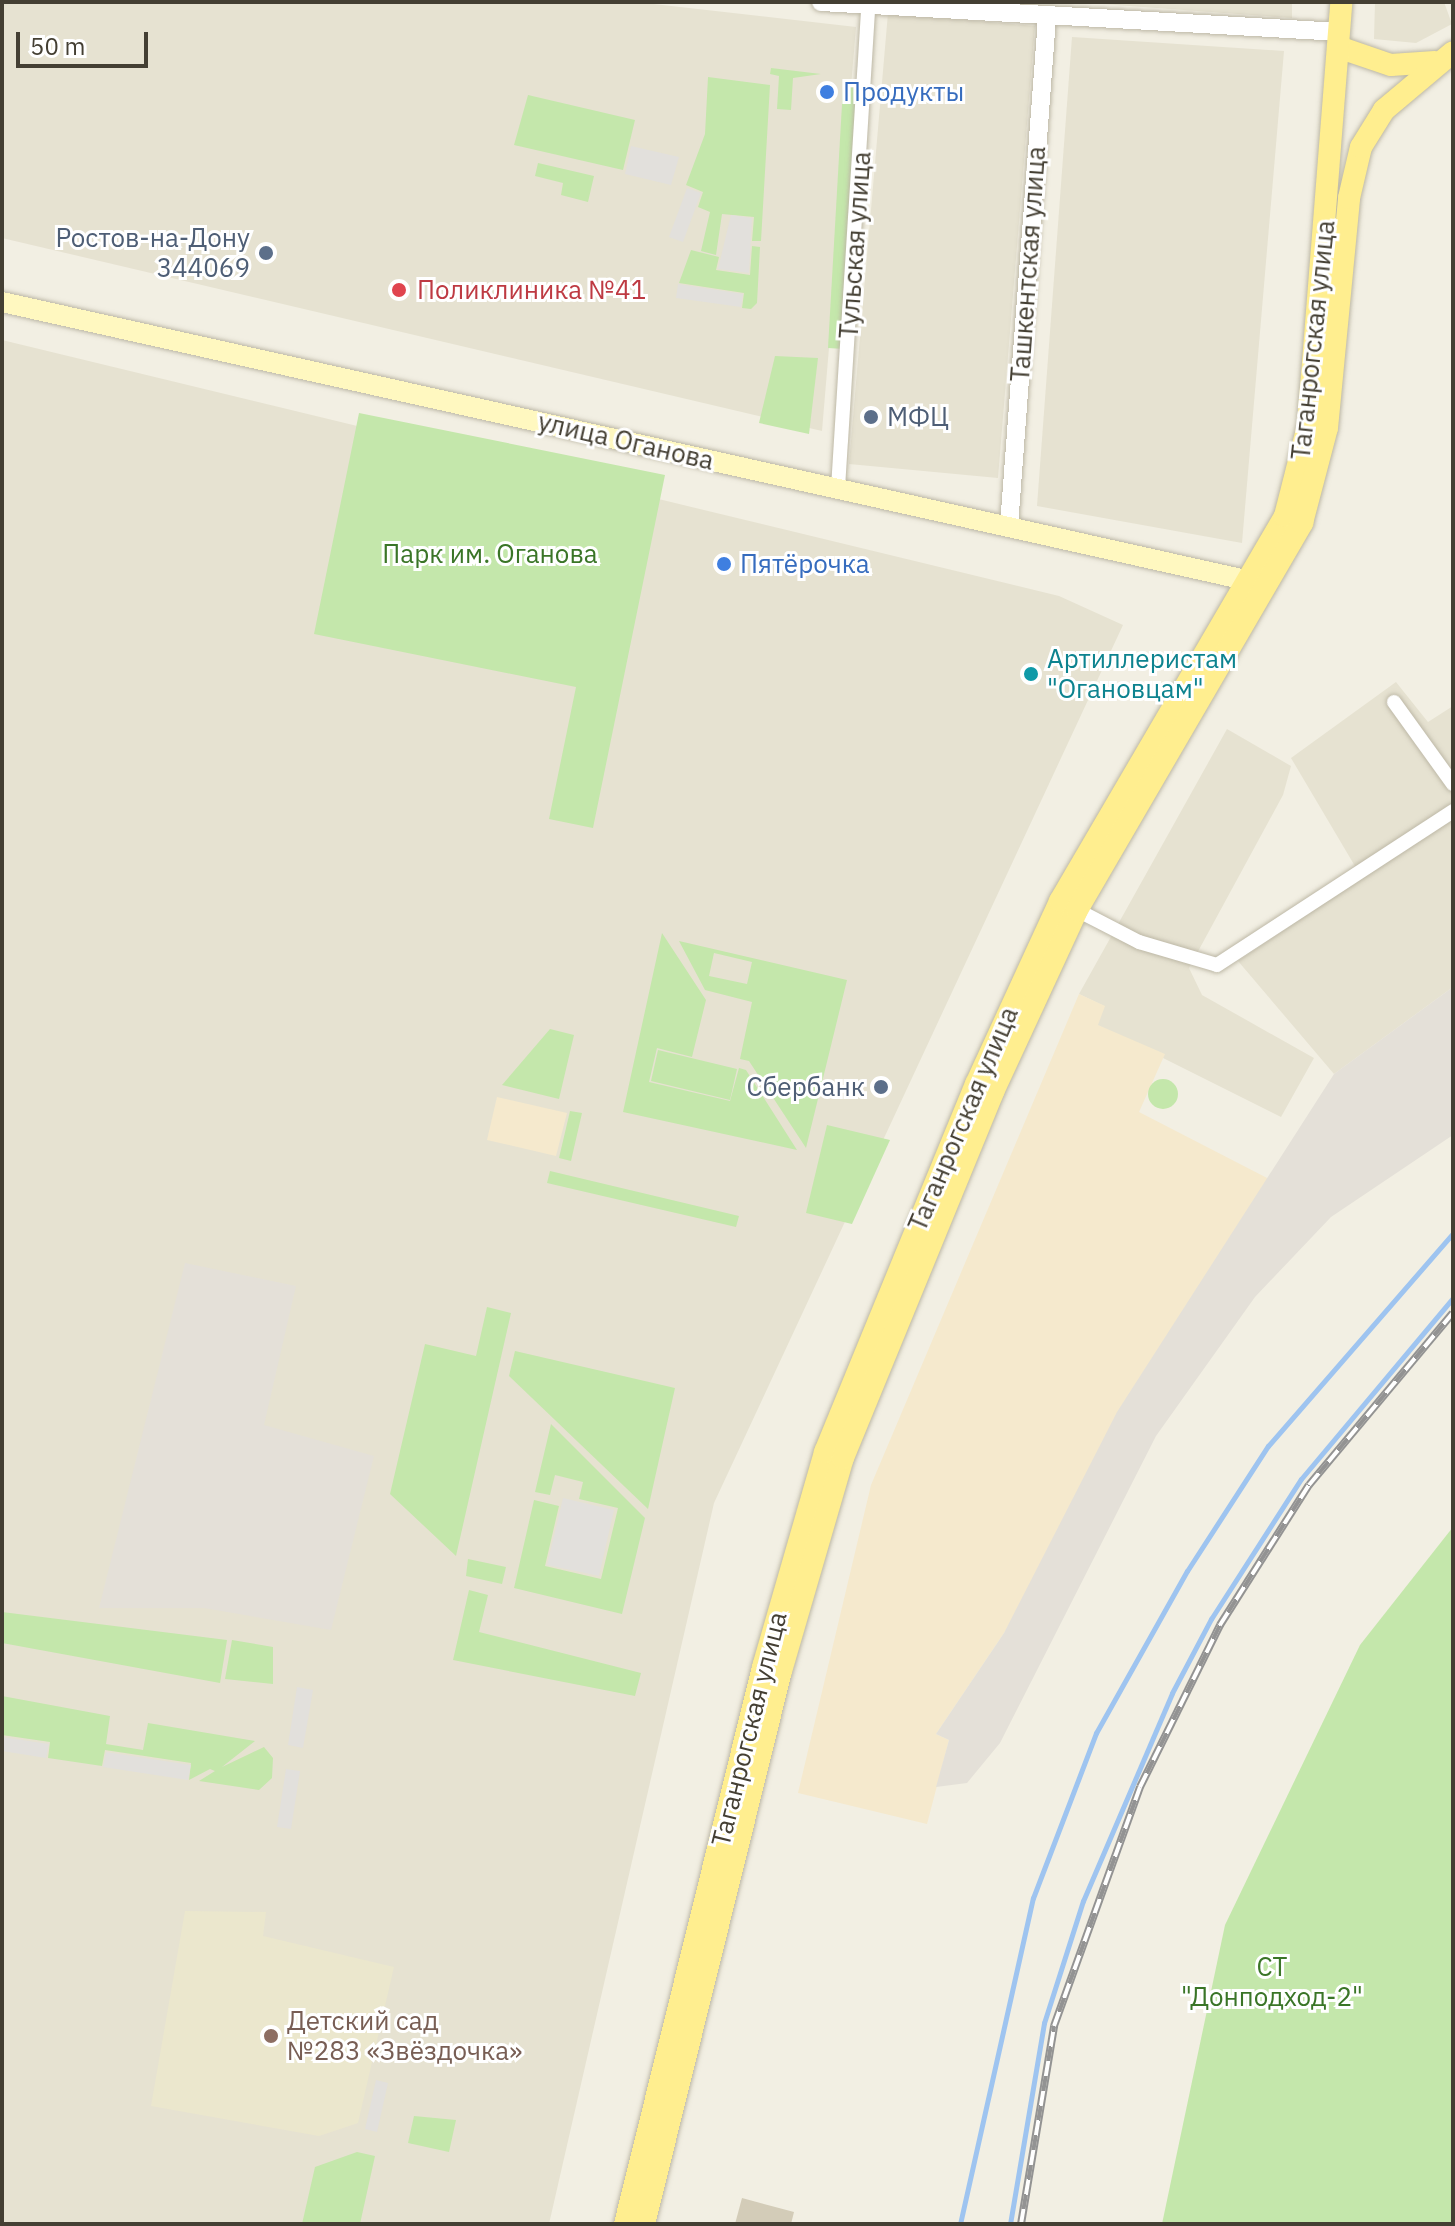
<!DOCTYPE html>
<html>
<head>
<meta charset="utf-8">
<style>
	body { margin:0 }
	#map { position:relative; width:1455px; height:2226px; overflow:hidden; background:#f2efe3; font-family:"IBM Plex Sans",sans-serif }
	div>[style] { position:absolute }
	.residential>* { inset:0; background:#e6e2d1 }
	.commercial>* { inset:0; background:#f5e9cd }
	.industrial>* { inset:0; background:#e4e0d8 }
	.education>* { inset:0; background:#ebe7cd }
	.green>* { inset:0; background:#c4e7ab }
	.round { border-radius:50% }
	.parking>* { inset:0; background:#e2e0dc }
	.stream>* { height:5px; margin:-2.5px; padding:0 2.5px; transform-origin:2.5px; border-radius:2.5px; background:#9ec4f0 }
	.building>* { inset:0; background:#d3ccb8 }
	.roads { filter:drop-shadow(0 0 2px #bdb8a6) drop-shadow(0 0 2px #bdb8a6) }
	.minor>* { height:14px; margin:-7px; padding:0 7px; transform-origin:7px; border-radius:7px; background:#fff }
	.tertiary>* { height:18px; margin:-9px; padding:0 9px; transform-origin:9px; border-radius:9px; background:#fff }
	.secondary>* { height:20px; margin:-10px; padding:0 10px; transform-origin:10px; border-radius:10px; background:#fff8c0 }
	.primary>* { height:22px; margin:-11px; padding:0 11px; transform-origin:11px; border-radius:11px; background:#ffee8f }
	.rail>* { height:8px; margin-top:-4px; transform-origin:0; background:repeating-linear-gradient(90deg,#fff 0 15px,#939393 0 30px); box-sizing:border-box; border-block:2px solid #939393 }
	.dots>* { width:22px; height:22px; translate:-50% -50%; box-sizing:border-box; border:4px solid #fff; border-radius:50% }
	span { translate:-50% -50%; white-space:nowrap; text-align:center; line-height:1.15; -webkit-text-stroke:6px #fff; paint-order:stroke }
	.shop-label { font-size:26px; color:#366cbe }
	.left { translate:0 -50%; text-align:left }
	.service-label { font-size:26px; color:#4e5e75 }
	.right { translate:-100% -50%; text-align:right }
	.street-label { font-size:26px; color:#443f33 }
	.health-label { font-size:26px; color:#be3a42 }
	.park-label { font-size:26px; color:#3a7527 }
	.culture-label { font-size:26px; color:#0d838f }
	.education-label { font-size:26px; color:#785e54 }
	.frame { position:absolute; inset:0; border:4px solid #443f33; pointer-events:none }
	.scale { position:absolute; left:16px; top:32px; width:132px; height:36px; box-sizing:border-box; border:4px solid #443f33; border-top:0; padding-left:10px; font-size:24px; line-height:28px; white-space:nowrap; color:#443f33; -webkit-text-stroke:6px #fff; paint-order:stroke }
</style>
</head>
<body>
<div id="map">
	<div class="residential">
		<i style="clip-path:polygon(2px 2px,636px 2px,856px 27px,822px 431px,2px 238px)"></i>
		<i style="clip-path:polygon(1075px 2px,1292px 2px,1292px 18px)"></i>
		<i style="clip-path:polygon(1375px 2px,1444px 2px,1452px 24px,1416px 43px,1374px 39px)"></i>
		<i style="clip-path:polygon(888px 13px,1035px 26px,998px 478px,849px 464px)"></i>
		<i style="clip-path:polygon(1072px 37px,1284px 51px,1242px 543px,1037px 506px)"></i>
		<i style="clip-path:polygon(2px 340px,1059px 596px,1123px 625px,714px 1503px,549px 2224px,2px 2224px)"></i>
		<i style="clip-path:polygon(1396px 682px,1428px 722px,1453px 706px,1453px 987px,1334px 1074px,1238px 961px,1362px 878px,1291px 758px)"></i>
		<i style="clip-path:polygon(1227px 729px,1291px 766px,1283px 795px,1189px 968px,1202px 995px,1314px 1058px,1281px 1117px,1097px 1025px,1104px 1006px,1079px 994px)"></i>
	</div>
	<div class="commercial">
		<i style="clip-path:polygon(1079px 994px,1105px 1006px,1098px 1025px,1165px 1054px,1139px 1112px,1271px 1180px,1004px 1633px,936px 1734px,949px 1740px,927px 1824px,798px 1793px,871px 1485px)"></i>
		<i style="clip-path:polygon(497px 1097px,567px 1113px,556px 1156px,487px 1140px)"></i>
	</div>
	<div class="industrial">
		<i style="clip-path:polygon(1453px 987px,1453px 1135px,1331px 1217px,1255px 1297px,1156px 1436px,1000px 1743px,967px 1783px,936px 1787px,949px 1740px,936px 1734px,1004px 1633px,1117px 1412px,1334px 1074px)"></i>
		<i style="clip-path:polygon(185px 1263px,296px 1286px,264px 1425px,374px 1456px,331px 1630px,204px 1608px,99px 1608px)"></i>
	</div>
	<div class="education">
		<i style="clip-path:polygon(185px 1911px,266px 1912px,263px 1936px,394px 1967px,358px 2123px,319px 2136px,151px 2106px)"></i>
	</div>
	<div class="green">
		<i style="clip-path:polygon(771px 68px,821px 74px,793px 78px,791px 110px,777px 109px,779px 76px,770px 74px)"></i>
		<i style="clip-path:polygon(708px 77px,770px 85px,761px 241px,752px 241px,754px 217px,722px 214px,716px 255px,701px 251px,710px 212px,698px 207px,703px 192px,686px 185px,705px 134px)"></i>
		<i style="clip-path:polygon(843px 87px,858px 88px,844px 349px,828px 348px)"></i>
		<i style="clip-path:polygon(528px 95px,635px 120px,623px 170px,514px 145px)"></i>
		<i style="clip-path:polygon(538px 163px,594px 176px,588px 202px,561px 195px,563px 183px,535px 176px)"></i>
		<i style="clip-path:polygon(752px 246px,760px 247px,757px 303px,751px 309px,742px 308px,744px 293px,679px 283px,691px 250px,719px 257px,716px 270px,750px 275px)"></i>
		<i style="clip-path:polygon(775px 356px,818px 358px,809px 434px,759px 423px)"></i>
		<i style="clip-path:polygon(359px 413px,665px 475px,593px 828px,549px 819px,576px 687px,314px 634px)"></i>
		<i style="clip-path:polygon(662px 933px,706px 1000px,692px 1057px,657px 1048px,649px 1082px,730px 1101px,739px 1068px,746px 1070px,797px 1150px,623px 1112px)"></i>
		<i style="clip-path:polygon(evenodd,679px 941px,847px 980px,806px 1148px,749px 1061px,740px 1059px,752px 1002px,705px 990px,679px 941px,714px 953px,752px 962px,747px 984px,709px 976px,714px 953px)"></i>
		<i style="clip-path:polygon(550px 1029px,574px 1035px,559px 1099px,502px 1085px)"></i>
		<i style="clip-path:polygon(658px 1050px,737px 1069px,730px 1100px,651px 1081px)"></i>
		<i class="round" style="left:1148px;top:1079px;width:30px;height:30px"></i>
		<i style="clip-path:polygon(570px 1111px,582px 1113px,571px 1161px,559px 1158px)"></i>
		<i style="clip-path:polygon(827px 1125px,890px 1140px,852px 1224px,806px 1213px)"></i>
		<i style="clip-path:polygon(550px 1171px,739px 1216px,736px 1227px,547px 1183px)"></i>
		<i style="clip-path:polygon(487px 1307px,511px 1313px,456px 1556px,390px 1494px,425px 1344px,476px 1356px)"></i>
		<i style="clip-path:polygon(515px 1351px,675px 1388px,648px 1509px,509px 1376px)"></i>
		<i style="clip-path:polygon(551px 1424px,645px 1518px,622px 1614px,514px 1588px,534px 1500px,559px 1506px,545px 1566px,601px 1579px,618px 1508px,579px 1499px,583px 1482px,555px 1475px,550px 1495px,535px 1492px)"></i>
		<i style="clip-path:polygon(1453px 1527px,1453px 2224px,1162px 2224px,1225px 1925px,1360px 1645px)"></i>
		<i style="clip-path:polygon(468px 1559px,506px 1567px,502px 1584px,466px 1576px)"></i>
		<i style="clip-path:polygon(469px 1590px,488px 1595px,479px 1632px,641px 1673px,635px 1696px,453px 1660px)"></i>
		<i style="clip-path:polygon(2px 1612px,227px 1640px,220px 1683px,2px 1643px)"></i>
		<i style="clip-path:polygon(232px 1640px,273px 1647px,273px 1684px,225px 1679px)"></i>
		<i style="clip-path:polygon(2px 1696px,110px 1716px,106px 1744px,143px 1750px,148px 1723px,255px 1741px,222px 1767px,264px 1747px,273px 1758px,272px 1778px,259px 1790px,199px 1781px,215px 1771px,210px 1769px,189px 1780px,191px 1763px,105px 1750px,102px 1766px,48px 1758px,50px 1742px,2px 1735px)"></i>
		<i style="clip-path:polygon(414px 2116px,456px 2120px,449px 2152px,408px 2143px)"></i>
		<i style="clip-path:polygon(357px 2152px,375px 2156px,360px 2224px,302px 2224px,315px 2167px)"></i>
	</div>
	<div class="parking">
		<i style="clip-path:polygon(631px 146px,679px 157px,671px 185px,625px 174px)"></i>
		<i style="clip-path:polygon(687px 188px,701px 193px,683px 242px,669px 237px)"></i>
		<i style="clip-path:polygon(731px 215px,752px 218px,749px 273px,718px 269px)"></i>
		<i style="clip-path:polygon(678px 284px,743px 294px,741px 307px,676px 298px)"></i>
		<i style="clip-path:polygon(563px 1498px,614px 1510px,599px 1576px,547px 1565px)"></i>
		<i style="clip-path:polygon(297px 1687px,313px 1690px,303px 1748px,288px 1745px)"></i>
		<i style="clip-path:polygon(2px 1737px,49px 1744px,46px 1758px,2px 1751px)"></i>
		<i style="clip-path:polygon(106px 1752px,191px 1765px,188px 1780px,103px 1767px)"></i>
		<i style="clip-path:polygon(286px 1769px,300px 1771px,291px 1829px,277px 1827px)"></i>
		<i style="clip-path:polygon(376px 2080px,388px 2083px,377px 2132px,365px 2129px)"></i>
	</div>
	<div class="stream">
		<i style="left:960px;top:2224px;width:334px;rotate:-77.4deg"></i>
		<i style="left:1033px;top:1898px;width:177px;rotate:-69.1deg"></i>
		<i style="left:1096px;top:1733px;width:186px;rotate:-60.7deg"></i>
		<i style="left:1187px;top:1571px;width:149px;rotate:-57.1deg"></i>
		<i style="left:1268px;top:1446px;width:282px;rotate:-49deg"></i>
		<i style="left:1010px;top:2224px;width:204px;rotate:-80.4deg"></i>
		<i style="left:1044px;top:2023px;width:128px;rotate:-72.3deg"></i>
		<i style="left:1083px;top:1901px;width:226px;rotate:-66.8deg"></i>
		<i style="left:1172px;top:1693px;width:84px;rotate:-62.2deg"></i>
		<i style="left:1211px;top:1619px;width:166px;rotate:-57.3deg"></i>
		<i style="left:1301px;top:1479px;width:236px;rotate:-50deg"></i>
	</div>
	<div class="building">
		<i style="clip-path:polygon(742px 2198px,794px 2212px,791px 2224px,735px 2224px)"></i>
	</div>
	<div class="roads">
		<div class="minor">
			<i style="left:838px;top:488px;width:487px;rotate:-86.4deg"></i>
			<i style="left:1394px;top:702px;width:101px;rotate:54.3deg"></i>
			<i style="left:1077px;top:910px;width:70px;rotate:27.3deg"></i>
			<i style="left:1139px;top:942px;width:81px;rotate:16.4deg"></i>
			<i style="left:1217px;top:965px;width:282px;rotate:-33.1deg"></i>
		</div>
		<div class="tertiary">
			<i style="left:821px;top:2px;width:520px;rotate:3.31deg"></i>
			<i style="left:1009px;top:526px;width:509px;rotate:-85.72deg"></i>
		</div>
		<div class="secondary">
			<i style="left:2px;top:302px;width:1279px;rotate:12.6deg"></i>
		</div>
		<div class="primary">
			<i style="left:1338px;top:47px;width:56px;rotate:18.8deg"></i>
			<i style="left:1391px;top:65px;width:44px;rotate:-3.9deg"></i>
			<i style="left:625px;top:2224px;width:574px;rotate:-76.08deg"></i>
			<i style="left:763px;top:1667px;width:224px;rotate:-73.9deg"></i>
			<i style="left:825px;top:1452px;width:398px;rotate:-67.7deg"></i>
			<i style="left:976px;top:1084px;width:201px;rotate:-65.3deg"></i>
			<i style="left:1060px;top:901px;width:446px;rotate:-59.7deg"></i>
			<i style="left:1285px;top:516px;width:93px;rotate:-75.7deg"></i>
			<i style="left:1308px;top:426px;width:425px;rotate:-85.5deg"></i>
			<i style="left:644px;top:2224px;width:570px;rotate:-76.09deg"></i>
			<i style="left:781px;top:1671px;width:222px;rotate:-73.8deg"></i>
			<i style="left:843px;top:1458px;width:396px;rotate:-67.7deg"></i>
			<i style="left:993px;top:1092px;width:200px;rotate:-65.2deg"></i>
			<i style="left:1077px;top:910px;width:448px;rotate:-59.8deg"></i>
			<i style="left:1302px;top:523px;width:98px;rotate:-75.3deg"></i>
			<i style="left:1327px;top:428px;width:231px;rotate:-84.5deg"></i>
			<i style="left:1349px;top:198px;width:52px;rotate:-76.8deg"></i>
			<i style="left:1361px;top:147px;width:44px;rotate:-58.1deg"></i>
			<i style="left:1384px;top:110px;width:90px;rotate:-40deg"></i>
		</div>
	</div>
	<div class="rail">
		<i style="left:1021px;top:2224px;width:201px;rotate:-80.5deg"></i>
		<i style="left:1054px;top:2026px;width:254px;rotate:-70.2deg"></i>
		<i style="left:1140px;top:1787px;width:181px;rotate:-63.7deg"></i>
		<i style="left:1220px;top:1625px;width:166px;rotate:-57.6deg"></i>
		<i style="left:1309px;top:1485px;width:224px;rotate:-50.1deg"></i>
	</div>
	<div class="dots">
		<i style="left:827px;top:92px;background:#3f7fe0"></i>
		<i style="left:266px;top:253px;background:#5c6f8a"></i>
		<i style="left:399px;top:290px;background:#e0444e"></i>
		<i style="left:871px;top:417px;background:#5c6f8a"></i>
		<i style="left:724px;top:564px;background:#3f7fe0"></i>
		<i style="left:1031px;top:674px;background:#0f9aa8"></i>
		<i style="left:881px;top:1087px;background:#5c6f8a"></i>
		<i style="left:271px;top:2036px;background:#8d6e63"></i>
	</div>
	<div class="shop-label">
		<span class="left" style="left:843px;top:92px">Продукты</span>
		<span class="left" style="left:740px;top:564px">Пятёрочка</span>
	</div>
	<div class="service-label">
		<span class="right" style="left:250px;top:253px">Ростов-на-Дону<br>344069</span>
		<span class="left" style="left:887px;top:417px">МФЦ</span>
		<span class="right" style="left:865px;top:1087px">Сбербанк</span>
	</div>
	<div class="street-label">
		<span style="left:855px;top:245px;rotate:-86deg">Тульская улица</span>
		<span style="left:1028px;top:264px;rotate:-86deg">Ташкентская улица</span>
		<span style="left:1313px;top:340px;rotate:-84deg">Таганрогская улица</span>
		<span style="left:626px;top:441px;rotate:13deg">улица Оганова</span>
		<span style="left:963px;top:1119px;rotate:-67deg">Таганрогская улица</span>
		<span style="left:749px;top:1729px;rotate:-76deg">Таганрогская улица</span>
	</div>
	<div class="health-label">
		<span class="left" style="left:417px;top:290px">Поликлиника №41</span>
	</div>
	<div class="park-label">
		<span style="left:490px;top:554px">Парк им. Оганова</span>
		<span style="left:1272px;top:1982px">СТ<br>"Донподход-2"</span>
	</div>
	<div class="culture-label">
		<span class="left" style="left:1047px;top:674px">Артиллеристам<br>"Огановцам"</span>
	</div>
	<div class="education-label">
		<span class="left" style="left:287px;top:2036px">Детский сад<br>№283 «Звёздочка»</span>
	</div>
	<div class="frame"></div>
	<div class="scale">50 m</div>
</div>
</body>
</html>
